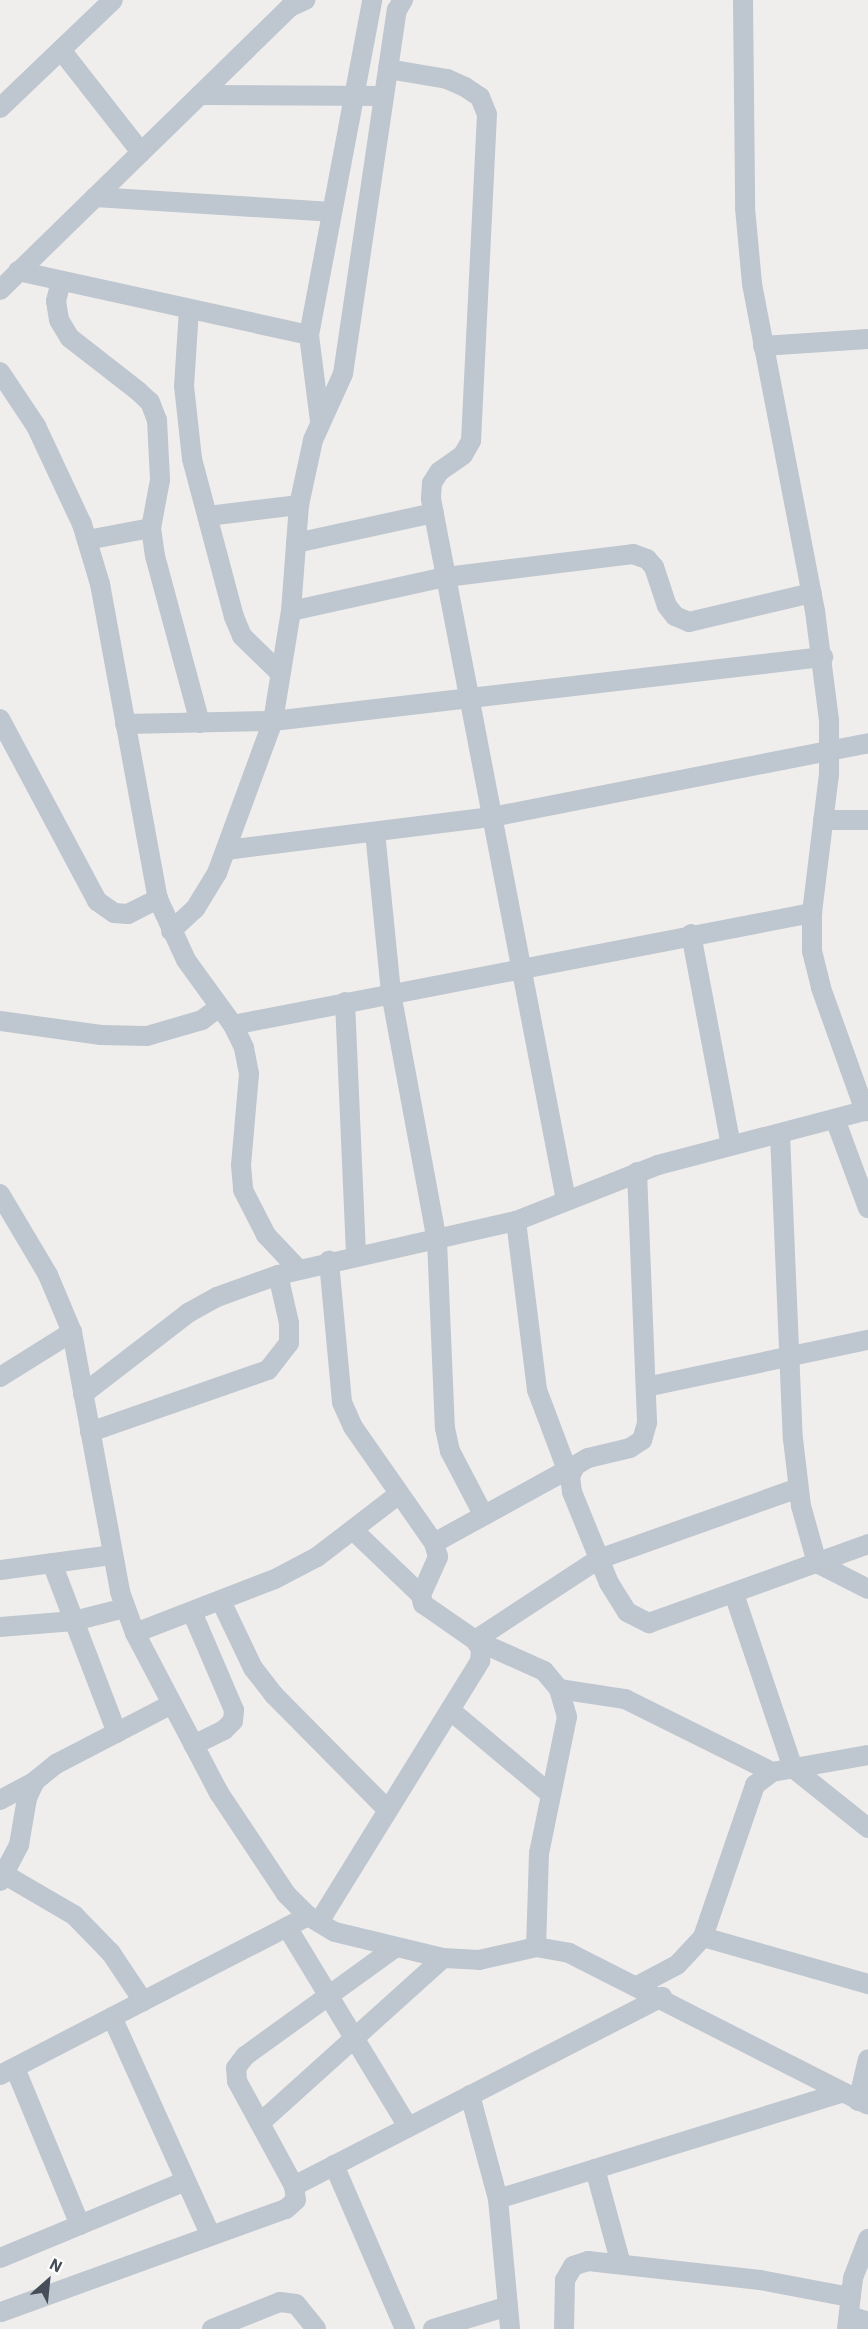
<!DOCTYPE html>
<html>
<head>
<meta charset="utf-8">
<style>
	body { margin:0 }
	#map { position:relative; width:868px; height:2329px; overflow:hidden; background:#f0eeed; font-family:"IBM Plex Sans",sans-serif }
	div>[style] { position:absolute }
	.minor>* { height:20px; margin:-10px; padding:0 10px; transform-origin:10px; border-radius:10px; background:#bec6cf }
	span { translate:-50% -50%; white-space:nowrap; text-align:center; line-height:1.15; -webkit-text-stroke:4.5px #fff; paint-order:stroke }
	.north { position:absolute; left:18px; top:2251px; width:60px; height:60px; -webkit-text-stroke:4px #fff; paint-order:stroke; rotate:27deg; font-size:16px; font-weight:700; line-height:24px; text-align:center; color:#464e5a }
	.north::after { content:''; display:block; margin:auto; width:21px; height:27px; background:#464e5a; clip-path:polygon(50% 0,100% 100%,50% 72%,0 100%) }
</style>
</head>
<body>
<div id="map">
	<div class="minor">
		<i style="left:743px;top:0;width:208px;rotate:89.4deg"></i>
		<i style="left:745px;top:208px;width:76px;rotate:84.7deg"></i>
		<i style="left:752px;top:284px;width:333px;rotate:79.1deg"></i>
		<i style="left:815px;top:611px;width:110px;rotate:82.7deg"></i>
		<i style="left:829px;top:720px;width:54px;rotate:90deg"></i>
		<i style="left:829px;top:774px;width:140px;rotate:97deg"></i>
		<i style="left:812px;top:913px;width:38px;rotate:90deg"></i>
		<i style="left:812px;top:951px;width:38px;rotate:76deg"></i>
		<i style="left:821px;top:988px;width:131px;rotate:70.3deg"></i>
		<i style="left:61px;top:50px;width:130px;rotate:51.9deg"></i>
		<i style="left:388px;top:69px;width:60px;rotate:9.6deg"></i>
		<i style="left:447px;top:79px;width:20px;rotate:24deg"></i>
		<i style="left:465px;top:87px;width:18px;rotate:34deg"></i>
		<i style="left:480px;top:97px;width:18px;rotate:68deg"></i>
		<i style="left:487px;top:114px;width:327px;rotate:92.8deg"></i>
		<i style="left:471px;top:441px;width:16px;rotate:120deg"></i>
		<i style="left:463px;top:455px;width:29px;rotate:145deg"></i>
		<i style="left:439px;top:472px;width:13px;rotate:122deg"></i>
		<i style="left:432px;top:483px;width:16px;rotate:94deg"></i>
		<i style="left:431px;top:499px;width:714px;rotate:79.1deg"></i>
		<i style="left:200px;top:95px;width:184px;rotate:0.3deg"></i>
		<i style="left:0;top:108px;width:156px;rotate:-43.7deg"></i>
		<i style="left:95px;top:197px;width:237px;rotate:3.6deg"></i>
		<i style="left:18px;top:271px;width:298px;rotate:12.4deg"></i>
		<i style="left:61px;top:281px;width:21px;rotate:104deg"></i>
		<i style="left:56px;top:301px;width:19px;rotate:81deg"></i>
		<i style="left:59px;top:320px;width:21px;rotate:59deg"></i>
		<i style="left:70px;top:338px;width:86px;rotate:37.9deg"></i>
		<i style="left:138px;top:391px;width:16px;rotate:43deg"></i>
		<i style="left:150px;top:402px;width:19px;rotate:69deg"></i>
		<i style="left:157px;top:420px;width:60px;rotate:87.1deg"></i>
		<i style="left:160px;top:480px;width:49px;rotate:100.6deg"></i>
		<i style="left:151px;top:528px;width:28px;rotate:82deg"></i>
		<i style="left:155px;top:556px;width:173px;rotate:74.9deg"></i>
		<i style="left:0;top:290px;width:405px;rotate:-44.3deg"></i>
		<i style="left:290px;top:7px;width:17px;rotate:-25deg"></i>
		<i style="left:189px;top:309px;width:77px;rotate:93.7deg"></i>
		<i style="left:184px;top:386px;width:73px;rotate:83.7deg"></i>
		<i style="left:192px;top:459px;width:163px;rotate:75.1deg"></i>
		<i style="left:234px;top:617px;width:21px;rotate:67deg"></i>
		<i style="left:242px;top:636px;width:54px;rotate:44.3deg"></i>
		<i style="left:763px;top:346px;width:105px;rotate:-3.8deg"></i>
		<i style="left:0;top:372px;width:65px;rotate:56.3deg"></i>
		<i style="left:36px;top:426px;width:108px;rotate:64.9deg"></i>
		<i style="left:82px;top:524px;width:63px;rotate:73.3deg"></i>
		<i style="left:100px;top:584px;width:320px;rotate:79.6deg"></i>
		<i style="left:158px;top:899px;width:67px;rotate:65.3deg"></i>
		<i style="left:186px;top:960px;width:80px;rotate:54.1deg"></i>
		<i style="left:233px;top:1025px;width:25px;rotate:64deg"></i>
		<i style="left:244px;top:1048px;width:26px;rotate:79deg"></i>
		<i style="left:249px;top:1074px;width:91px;rotate:95deg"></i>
		<i style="left:241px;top:1165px;width:25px;rotate:85deg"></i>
		<i style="left:243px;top:1190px;width:51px;rotate:62.9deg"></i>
		<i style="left:266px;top:1235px;width:47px;rotate:46.7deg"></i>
		<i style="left:320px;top:421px;width:87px;rotate:-97.3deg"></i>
		<i style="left:309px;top:335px;width:341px;rotate:-79.3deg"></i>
		<i style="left:208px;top:516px;width:92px;rotate:-6.9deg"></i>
		<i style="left:87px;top:540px;width:65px;rotate:-10.6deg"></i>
		<i style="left:296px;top:543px;width:141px;rotate:-12.3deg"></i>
		<i style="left:291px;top:611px;width:159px;rotate:-12.4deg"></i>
		<i style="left:446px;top:577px;width:188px;rotate:-7deg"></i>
		<i style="left:633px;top:554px;width:15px;rotate:20deg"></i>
		<i style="left:647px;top:559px;width:11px;rotate:49deg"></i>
		<i style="left:654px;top:567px;width:41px;rotate:71.6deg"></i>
		<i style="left:667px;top:606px;width:13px;rotate:51deg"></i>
		<i style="left:675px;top:616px;width:15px;rotate:23deg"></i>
		<i style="left:689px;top:622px;width:126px;rotate:-13.3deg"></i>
		<i style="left:0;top:719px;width:206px;rotate:61.9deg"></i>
		<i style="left:97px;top:901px;width:21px;rotate:35deg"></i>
		<i style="left:114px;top:913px;width:14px;rotate:4deg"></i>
		<i style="left:128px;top:914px;width:34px;rotate:-27deg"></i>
		<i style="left:125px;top:724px;width:148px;rotate:-1.2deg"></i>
		<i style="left:273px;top:721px;width:554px;rotate:-6.64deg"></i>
		<i style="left:823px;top:820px;width:45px"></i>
		<i style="left:375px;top:832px;width:162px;rotate:84.3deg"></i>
		<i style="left:391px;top:993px;width:251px;rotate:79.5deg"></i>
		<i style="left:437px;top:1240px;width:188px;rotate:87.6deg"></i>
		<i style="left:445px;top:1428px;width:24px;rotate:78deg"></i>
		<i style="left:450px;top:1451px;width:73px;rotate:62.4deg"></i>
		<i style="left:226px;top:850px;width:268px;rotate:-7.1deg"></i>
		<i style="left:492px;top:817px;width:383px;rotate:-11.1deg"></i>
		<i style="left:171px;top:931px;width:33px;rotate:-43deg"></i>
		<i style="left:195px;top:909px;width:42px;rotate:-58.6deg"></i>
		<i style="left:217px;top:873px;width:162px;rotate:-69.8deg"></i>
		<i style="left:273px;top:721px;width:111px;rotate:-80.7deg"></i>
		<i style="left:291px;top:611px;width:106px;rotate:-85.7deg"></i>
		<i style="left:299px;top:505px;width:66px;rotate:-77.8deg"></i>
		<i style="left:313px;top:440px;width:72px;rotate:-65.6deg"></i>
		<i style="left:343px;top:374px;width:368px;rotate:-81.6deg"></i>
		<i style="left:397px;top:10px;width:12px;rotate:-59deg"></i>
		<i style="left:691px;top:934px;width:215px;rotate:79.3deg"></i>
		<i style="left:345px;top:1002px;width:254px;rotate:87.5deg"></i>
		<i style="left:0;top:1021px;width:102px;rotate:7.9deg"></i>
		<i style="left:101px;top:1035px;width:46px;rotate:1.2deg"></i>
		<i style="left:147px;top:1036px;width:57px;rotate:-16.2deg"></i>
		<i style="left:202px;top:1020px;width:21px;rotate:-37deg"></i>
		<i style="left:233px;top:1025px;width:590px;rotate:-10.95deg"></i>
		<i style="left:835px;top:1119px;width:95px;rotate:69.7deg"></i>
		<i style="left:780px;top:1134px;width:305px;rotate:87.6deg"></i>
		<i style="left:793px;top:1439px;width:67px;rotate:83.2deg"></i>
		<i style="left:801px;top:1506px;width:59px;rotate:74.3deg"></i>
		<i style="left:817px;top:1563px;width:57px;rotate:27deg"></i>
		<i style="left:637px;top:1172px;width:251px;rotate:87.7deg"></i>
		<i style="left:647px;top:1423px;width:18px;rotate:106deg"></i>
		<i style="left:642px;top:1440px;width:14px;rotate:146deg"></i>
		<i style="left:630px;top:1448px;width:43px;rotate:166.6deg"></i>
		<i style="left:588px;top:1458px;width:14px;rotate:150deg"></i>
		<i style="left:576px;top:1465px;width:13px;rotate:119deg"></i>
		<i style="left:570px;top:1476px;width:16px;rotate:83deg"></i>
		<i style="left:572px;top:1492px;width:98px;rotate:67.9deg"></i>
		<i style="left:609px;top:1583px;width:34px;rotate:58deg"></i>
		<i style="left:627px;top:1612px;width:25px;rotate:27deg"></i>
		<i style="left:649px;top:1623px;width:233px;rotate:-19.8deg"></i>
		<i style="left:0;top:1194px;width:94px;rotate:59.3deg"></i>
		<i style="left:48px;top:1275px;width:62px;rotate:67.2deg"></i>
		<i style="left:72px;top:1332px;width:264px;rotate:79.5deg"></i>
		<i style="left:120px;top:1592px;width:44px;rotate:69.9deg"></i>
		<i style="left:135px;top:1633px;width:181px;rotate:62.3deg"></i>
		<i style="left:219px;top:1793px;width:121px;rotate:56.4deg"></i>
		<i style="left:286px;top:1894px;width:31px;rotate:45deg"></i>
		<i style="left:308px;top:1916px;width:31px;rotate:31deg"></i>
		<i style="left:335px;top:1932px;width:111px;rotate:13.5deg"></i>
		<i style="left:443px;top:1958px;width:36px;rotate:3deg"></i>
		<i style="left:479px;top:1960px;width:58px;rotate:-12.8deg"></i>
		<i style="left:536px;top:1947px;width:34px;rotate:10deg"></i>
		<i style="left:569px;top:1953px;width:335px;rotate:26.9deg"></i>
		<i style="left:516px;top:1221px;width:170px;rotate:82.9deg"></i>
		<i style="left:537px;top:1390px;width:85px;rotate:69.4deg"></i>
		<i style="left:0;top:1377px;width:85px;rotate:-32deg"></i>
		<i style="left:646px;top:1387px;width:227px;rotate:-12deg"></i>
		<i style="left:83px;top:1394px;width:133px;rotate:-37.6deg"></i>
		<i style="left:188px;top:1313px;width:33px;rotate:-29deg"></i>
		<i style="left:217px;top:1297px;width:65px;rotate:-19.8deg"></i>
		<i style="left:278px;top:1275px;width:244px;rotate:-12.8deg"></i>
		<i style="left:516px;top:1221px;width:153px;rotate:-21.5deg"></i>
		<i style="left:658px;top:1165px;width:217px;rotate:-14.7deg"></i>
		<i style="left:90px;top:1432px;width:188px;rotate:-19.2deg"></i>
		<i style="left:268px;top:1370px;width:34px;rotate:-52deg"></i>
		<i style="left:289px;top:1343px;width:20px;rotate:-90deg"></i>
		<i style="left:289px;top:1323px;width:49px;rotate:-102.9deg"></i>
		<i style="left:353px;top:1530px;width:94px;rotate:43.7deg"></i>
		<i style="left:434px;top:1543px;width:162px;rotate:-28.8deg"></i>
		<i style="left:52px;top:1563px;width:182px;rotate:69.1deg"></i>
		<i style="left:0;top:1570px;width:114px;rotate:-7.6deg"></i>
		<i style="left:734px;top:1594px;width:184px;rotate:71.3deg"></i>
		<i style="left:793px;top:1768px;width:96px;rotate:38.7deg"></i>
		<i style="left:221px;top:1601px;width:74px;rotate:64.5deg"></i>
		<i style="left:253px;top:1668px;width:34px;rotate:52deg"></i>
		<i style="left:274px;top:1695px;width:162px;rotate:45.3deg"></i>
		<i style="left:192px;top:1612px;width:107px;rotate:66.8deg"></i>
		<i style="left:234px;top:1710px;width:11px;rotate:95deg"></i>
		<i style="left:233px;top:1721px;width:13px;rotate:135deg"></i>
		<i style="left:224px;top:1730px;width:34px;rotate:154deg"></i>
		<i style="left:0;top:1627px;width:74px;rotate:-4.6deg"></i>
		<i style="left:74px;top:1621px;width:53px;rotate:-14.3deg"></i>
		<i style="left:135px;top:1633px;width:150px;rotate:-21.1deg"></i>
		<i style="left:275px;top:1579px;width:47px;rotate:-27.6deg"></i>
		<i style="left:317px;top:1557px;width:103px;rotate:-37.5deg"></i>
		<i style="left:475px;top:1640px;width:76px;rotate:24.2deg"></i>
		<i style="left:544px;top:1671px;width:23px;rotate:50deg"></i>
		<i style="left:559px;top:1689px;width:29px;rotate:74deg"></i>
		<i style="left:567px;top:1717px;width:139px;rotate:101.6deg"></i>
		<i style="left:539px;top:1853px;width:94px;rotate:91.8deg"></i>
		<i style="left:475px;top:1640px;width:148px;rotate:-33.2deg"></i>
		<i style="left:599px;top:1559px;width:211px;rotate:-19.6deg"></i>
		<i style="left:559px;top:1689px;width:67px;rotate:8.6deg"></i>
		<i style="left:625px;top:1699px;width:164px;rotate:26.4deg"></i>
		<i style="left:450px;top:1710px;width:129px;rotate:40deg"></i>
		<i style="left:0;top:1800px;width:40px;rotate:-28deg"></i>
		<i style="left:0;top:1872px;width:86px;rotate:30.2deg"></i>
		<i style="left:74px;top:1915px;width:53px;rotate:45.8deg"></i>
		<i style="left:111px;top:1953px;width:58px;rotate:56.3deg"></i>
		<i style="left:0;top:1881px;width:41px;rotate:-62.2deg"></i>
		<i style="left:19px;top:1845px;width:48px;rotate:-80.3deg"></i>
		<i style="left:27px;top:1798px;width:19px;rotate:-65deg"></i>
		<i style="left:35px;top:1781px;width:27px;rotate:-39deg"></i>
		<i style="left:56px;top:1764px;width:128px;rotate:-27.4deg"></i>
		<i style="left:319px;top:1922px;width:307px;rotate:-58.3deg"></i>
		<i style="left:480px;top:1661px;width:12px;rotate:-85deg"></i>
		<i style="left:481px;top:1649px;width:11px;rotate:-124deg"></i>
		<i style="left:475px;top:1640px;width:63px;rotate:-145.3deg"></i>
		<i style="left:423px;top:1604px;width:9px;rotate:-103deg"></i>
		<i style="left:421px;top:1595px;width:42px;rotate:-65.9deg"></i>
		<i style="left:438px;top:1557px;width:15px;rotate:-106deg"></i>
		<i style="left:434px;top:1543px;width:141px;rotate:-124.9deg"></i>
		<i style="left:353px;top:1427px;width:27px;rotate:-114deg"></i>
		<i style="left:342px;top:1402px;width:142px;rotate:-95.3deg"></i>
		<i style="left:287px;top:1927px;width:234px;rotate:58.8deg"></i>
		<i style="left:703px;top:1937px;width:172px;rotate:15.9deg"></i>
		<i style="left:639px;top:1985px;width:43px;rotate:-27.8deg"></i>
		<i style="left:677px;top:1965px;width:38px;rotate:-47deg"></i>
		<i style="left:703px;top:1937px;width:161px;rotate:-71.1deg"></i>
		<i style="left:755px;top:1785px;width:21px;rotate:-37deg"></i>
		<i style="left:772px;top:1772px;width:97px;rotate:-10deg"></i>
		<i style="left:112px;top:2017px;width:240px;rotate:65.7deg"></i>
		<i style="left:15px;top:2068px;width:170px;rotate:67.5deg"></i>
		<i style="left:0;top:2075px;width:347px;rotate:-27.3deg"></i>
		<i style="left:470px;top:2095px;width:108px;rotate:74.9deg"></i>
		<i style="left:498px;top:2199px;width:131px;rotate:84.7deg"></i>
		<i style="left:858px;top:2101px;width:43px;rotate:-76.6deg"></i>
		<i style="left:260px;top:2123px;width:246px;rotate:-42deg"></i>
		<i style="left:334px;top:2165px;width:179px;rotate:66.6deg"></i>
		<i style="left:595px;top:2169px;width:98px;rotate:74.7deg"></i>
		<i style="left:294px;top:2186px;width:414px;rotate:-27.2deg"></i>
		<i style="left:498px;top:2199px;width:359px;rotate:-17.2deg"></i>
		<i style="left:0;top:2258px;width:201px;rotate:-22.5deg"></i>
		<i style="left:1px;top:2312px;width:303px;rotate:-19.9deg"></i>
		<i style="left:286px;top:2209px;width:13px;rotate:-42deg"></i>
		<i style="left:296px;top:2200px;width:14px;rotate:-98deg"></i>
		<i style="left:294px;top:2186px;width:119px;rotate:-118.5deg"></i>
		<i style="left:237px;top:2081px;width:13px;rotate:-94deg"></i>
		<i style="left:236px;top:2068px;width:15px;rotate:-53deg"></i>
		<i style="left:245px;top:2056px;width:186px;rotate:-35.8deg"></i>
		<i style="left:850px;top:2316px;width:19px;rotate:18deg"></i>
		<i style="left:212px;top:2329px;width:73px;rotate:-21.7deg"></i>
		<i style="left:280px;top:2302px;width:16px;rotate:7deg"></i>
		<i style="left:296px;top:2304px;width:32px;rotate:51deg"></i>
		<i style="left:433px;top:2329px;width:78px;rotate:-17deg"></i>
		<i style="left:564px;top:2329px;width:49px;rotate:-88.8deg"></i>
		<i style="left:565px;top:2280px;width:16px;rotate:-60deg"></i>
		<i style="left:573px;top:2266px;width:16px;rotate:-18deg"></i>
		<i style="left:588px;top:2261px;width:173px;rotate:6.3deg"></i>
		<i style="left:760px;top:2280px;width:92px;rotate:10.7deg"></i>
		<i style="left:847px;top:2329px;width:51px;rotate:-83.3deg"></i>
		<i style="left:853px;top:2278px;width:42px;rotate:-69deg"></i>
	</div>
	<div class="north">N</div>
</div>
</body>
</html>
